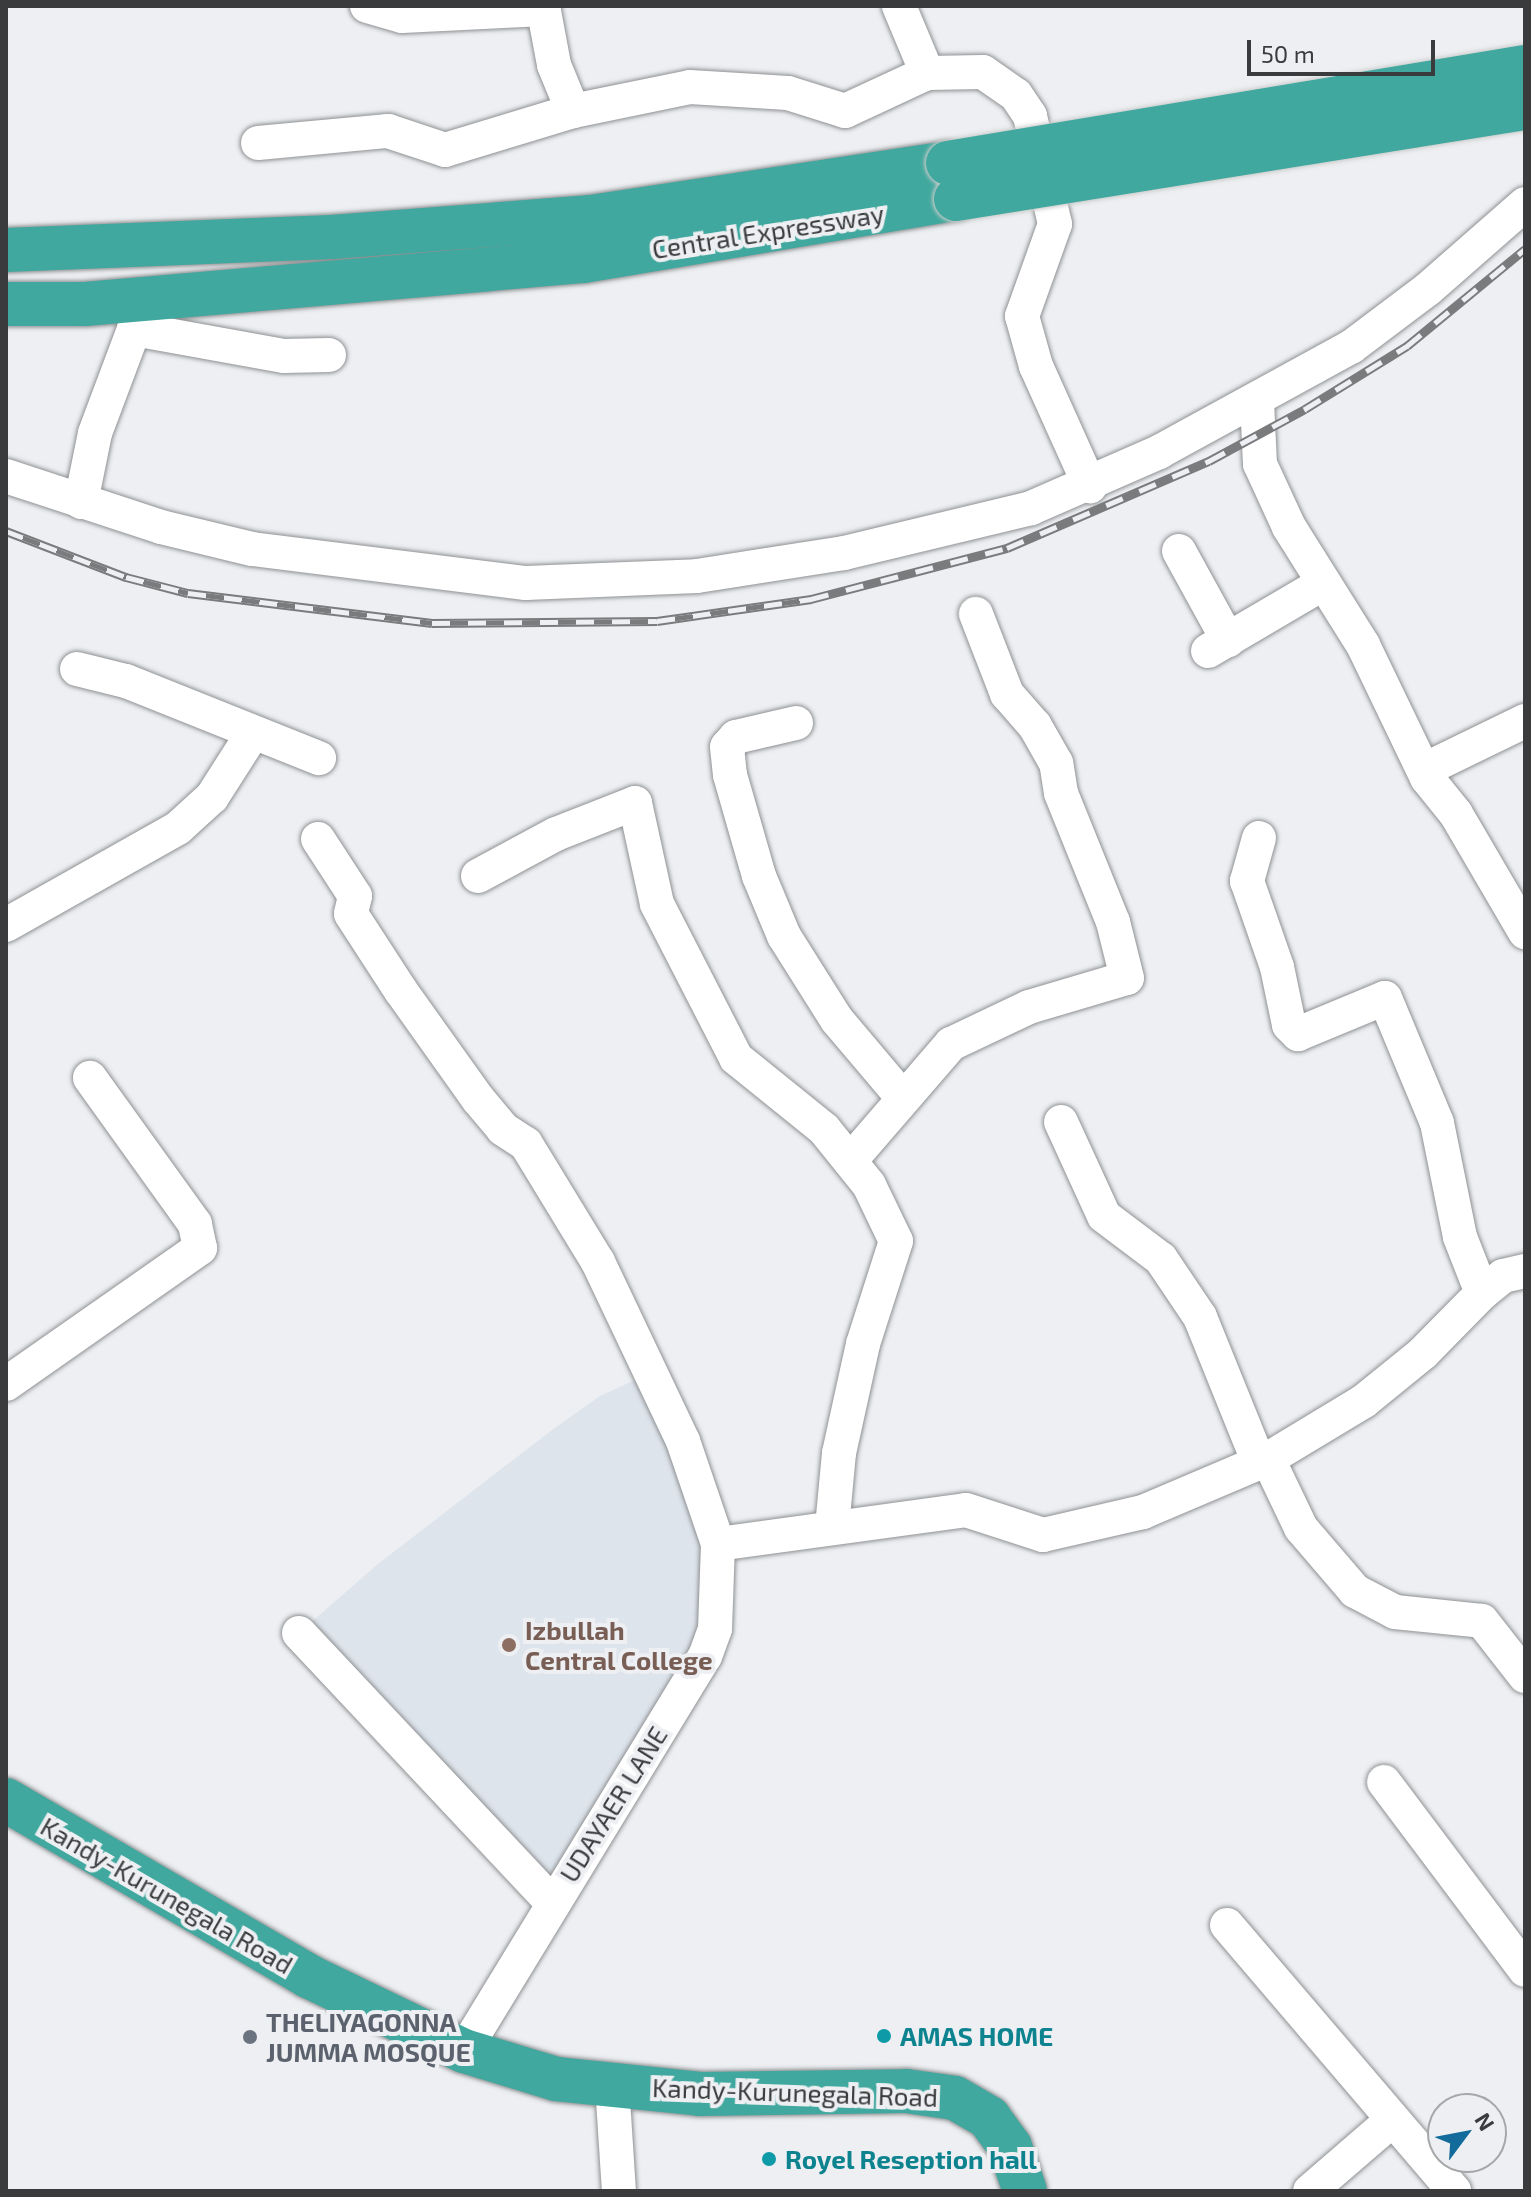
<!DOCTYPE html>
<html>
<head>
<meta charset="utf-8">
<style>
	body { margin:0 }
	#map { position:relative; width:1531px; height:2197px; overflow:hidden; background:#edeff2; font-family:"Exo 2",sans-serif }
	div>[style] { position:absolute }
	.built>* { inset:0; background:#dde4ec }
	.roads { filter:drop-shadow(0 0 2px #8f9193) drop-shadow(0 0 2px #8f9193) }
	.minor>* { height:34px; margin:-17px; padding:0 17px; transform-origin:17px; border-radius:17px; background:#fff }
	.highway>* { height:44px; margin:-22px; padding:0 22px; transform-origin:22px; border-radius:22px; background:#40a89e }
	.rail>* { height:9px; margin-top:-4.5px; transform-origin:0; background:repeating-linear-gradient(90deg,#edeff2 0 18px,#7a7b7d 0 36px); box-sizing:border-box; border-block:2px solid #7a7b7d }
	.bridges { filter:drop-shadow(0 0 2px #ccc) drop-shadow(0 0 2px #ccc) }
	.highway-bridge>* { height:44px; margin:-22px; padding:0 22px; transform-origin:22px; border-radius:22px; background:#40a89e }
	.dots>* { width:22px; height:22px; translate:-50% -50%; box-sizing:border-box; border:4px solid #edeff2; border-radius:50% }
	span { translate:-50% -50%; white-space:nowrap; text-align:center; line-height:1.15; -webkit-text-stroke:8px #edeff2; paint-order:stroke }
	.street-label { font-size:26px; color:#3a3b3c }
	.education-label { font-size:26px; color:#785e54; font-weight:700 }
	.left { translate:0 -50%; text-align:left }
	.worship-label { font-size:26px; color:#5b616d; font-weight:700 }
	.culture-label { font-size:26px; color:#0d838f; font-weight:700 }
	.frame { position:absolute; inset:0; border:8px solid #3a3b3c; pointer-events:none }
	.north { position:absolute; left:1427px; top:2093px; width:80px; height:80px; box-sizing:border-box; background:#edeff2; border:2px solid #a5a7a9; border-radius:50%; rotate:58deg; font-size:22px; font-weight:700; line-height:32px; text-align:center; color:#3a3b3c }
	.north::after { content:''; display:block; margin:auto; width:28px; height:36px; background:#136b9b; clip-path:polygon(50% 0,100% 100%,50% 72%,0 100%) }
	.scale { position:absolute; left:1247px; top:40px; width:188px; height:36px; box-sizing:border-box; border:4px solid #3a3b3c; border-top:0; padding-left:10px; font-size:24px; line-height:28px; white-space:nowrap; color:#3a3b3c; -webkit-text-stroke:6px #edeff2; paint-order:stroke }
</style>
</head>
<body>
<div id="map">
	<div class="built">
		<i style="clip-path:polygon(653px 1372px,683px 1441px,715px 1629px,552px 1902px,299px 1633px,378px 1564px,552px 1430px,600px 1396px)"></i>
	</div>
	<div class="roads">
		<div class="minor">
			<i style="left:367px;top:6px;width:36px;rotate:16deg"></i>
			<i style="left:402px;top:16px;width:142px;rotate:-2.8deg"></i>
			<i style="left:543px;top:6px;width:60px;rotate:79.4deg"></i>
			<i style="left:554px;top:65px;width:50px;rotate:67.6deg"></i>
			<i style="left:899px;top:6px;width:73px;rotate:67.3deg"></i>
			<i style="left:258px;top:143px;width:131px;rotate:-5.3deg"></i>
			<i style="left:388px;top:131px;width:60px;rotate:18.4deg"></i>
			<i style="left:445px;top:150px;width:134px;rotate:-16.9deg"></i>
			<i style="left:573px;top:111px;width:119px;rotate:-11.6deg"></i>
			<i style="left:690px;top:87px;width:98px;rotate:3.5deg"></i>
			<i style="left:788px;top:93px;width:60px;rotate:17.5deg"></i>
			<i style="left:845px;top:111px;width:90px;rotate:-24.9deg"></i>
			<i style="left:927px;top:73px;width:56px;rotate:-1deg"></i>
			<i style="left:983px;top:72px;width:40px;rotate:34.9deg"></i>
			<i style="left:1016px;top:95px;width:25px;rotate:56deg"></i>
			<i style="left:1030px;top:116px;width:111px;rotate:77deg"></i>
			<i style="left:1055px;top:224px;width:98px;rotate:109.7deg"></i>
			<i style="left:1022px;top:316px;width:52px;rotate:74.4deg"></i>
			<i style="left:1036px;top:366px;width:132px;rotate:65.8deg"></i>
			<i style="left:1257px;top:401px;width:63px;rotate:87.3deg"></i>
			<i style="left:1260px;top:464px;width:69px;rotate:65.3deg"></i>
			<i style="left:1289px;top:527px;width:139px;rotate:57.9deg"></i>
			<i style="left:1363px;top:645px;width:148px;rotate:64.3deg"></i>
			<i style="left:1427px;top:778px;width:46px;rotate:51.1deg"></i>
			<i style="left:1456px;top:814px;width:137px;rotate:59.7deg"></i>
			<i style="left:6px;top:476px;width:163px;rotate:18.2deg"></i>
			<i style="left:161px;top:527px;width:94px;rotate:13.6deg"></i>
			<i style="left:252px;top:549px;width:276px;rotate:7.1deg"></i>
			<i style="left:526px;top:583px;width:171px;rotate:-2.3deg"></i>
			<i style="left:697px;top:576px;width:149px;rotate:-8.9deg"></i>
			<i style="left:844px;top:553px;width:192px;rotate:-13.5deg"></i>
			<i style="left:1031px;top:508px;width:140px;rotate:-23.6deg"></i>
			<i style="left:1159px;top:452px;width:219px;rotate:-28.7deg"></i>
			<i style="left:1351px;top:347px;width:96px;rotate:-37deg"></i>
			<i style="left:1428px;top:289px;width:129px;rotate:-41.2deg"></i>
			<i style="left:81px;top:502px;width:70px;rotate:-78.5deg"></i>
			<i style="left:95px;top:433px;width:111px;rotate:-69.4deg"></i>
			<i style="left:134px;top:329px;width:152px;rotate:10.2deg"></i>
			<i style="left:284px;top:356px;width:45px;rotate:-1.3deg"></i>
			<i style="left:1179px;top:551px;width:102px;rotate:61.2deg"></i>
			<i style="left:1208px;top:651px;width:134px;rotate:-30.4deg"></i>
			<i style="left:77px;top:669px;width:50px;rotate:13.8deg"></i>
			<i style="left:126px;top:681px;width:208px;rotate:21.8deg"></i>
			<i style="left:796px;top:723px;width:62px;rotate:166.9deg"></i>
			<i style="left:736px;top:737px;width:13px;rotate:132deg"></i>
			<i style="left:727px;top:747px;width:28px;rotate:84deg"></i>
			<i style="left:730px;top:775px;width:105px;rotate:74deg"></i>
			<i style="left:759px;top:876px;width:65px;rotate:67.4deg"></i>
			<i style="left:784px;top:936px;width:99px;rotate:57.8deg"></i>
			<i style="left:837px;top:1020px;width:101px;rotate:49.8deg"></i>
			<i style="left:1424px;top:770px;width:112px;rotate:-25.9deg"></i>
			<i style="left:1259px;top:838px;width:45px;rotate:105.6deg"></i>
			<i style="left:1247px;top:881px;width:91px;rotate:70.8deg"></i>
			<i style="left:1277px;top:967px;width:59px;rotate:78.3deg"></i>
			<i style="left:1289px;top:1025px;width:13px;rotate:45deg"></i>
			<i style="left:1298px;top:1034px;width:94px;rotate:-22.5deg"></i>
			<i style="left:1385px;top:998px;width:135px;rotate:67.4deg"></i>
			<i style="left:1437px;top:1123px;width:116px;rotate:78.6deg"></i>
			<i style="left:1460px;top:1237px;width:60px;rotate:68.6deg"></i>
			<i style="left:318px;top:839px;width:68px;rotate:57deg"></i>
			<i style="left:355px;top:896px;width:18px;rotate:103deg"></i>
			<i style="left:351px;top:914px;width:92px;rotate:57deg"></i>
			<i style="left:401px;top:991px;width:133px;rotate:54.5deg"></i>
			<i style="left:478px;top:1099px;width:39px;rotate:50deg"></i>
			<i style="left:503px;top:1129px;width:27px;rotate:33deg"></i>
			<i style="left:526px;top:1144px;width:138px;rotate:58.6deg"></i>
			<i style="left:598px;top:1262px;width:198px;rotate:64.6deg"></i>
			<i style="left:683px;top:1441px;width:109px;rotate:71.2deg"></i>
			<i style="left:718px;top:1544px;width:85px;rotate:92deg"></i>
			<i style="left:715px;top:1629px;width:29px;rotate:110deg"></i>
			<i style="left:705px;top:1656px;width:463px;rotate:121.4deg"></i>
			<i style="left:478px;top:876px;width:89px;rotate:-28.3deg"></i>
			<i style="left:556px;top:834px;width:85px;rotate:-21.4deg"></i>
			<i style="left:635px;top:803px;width:103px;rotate:77.7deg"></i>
			<i style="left:657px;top:904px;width:173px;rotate:62.8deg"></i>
			<i style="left:736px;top:1058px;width:113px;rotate:38.9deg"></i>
			<i style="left:824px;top:1129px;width:72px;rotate:51.2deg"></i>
			<i style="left:869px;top:1185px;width:62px;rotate:64.3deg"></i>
			<i style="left:896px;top:1241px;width:108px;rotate:107.8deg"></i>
			<i style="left:863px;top:1344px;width:112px;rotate:102.4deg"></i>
			<i style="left:839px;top:1453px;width:74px;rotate:95.4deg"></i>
			<i style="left:6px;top:925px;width:197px;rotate:-29.4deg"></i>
			<i style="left:178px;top:828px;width:46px;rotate:-42.4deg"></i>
			<i style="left:212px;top:797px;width:76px;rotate:-57.4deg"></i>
			<i style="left:1061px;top:1122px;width:103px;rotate:65.4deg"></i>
			<i style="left:1104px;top:1216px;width:71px;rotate:37deg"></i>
			<i style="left:1161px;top:1259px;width:70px;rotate:56.1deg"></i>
			<i style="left:1200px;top:1317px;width:157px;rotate:68deg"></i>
			<i style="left:850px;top:1161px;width:155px;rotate:-49.2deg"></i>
			<i style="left:951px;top:1044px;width:86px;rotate:-25.4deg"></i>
			<i style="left:1029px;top:1007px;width:102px;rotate:-16.5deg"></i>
			<i style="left:1127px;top:978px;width:58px;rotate:-104deg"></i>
			<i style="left:1113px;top:922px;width:139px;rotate:-112deg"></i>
			<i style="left:1061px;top:793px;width:30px;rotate:-99deg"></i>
			<i style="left:1056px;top:763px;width:43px;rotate:-119.6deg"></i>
			<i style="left:1035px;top:726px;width:43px;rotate:-131.2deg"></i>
			<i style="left:1007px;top:694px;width:86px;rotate:-111.2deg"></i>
			<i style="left:6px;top:1384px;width:237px;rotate:-35deg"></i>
			<i style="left:200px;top:1248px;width:25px;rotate:-102deg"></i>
			<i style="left:195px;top:1224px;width:180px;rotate:-125.7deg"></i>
			<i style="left:1268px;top:1459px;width:76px;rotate:64.4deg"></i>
			<i style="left:1301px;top:1528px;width:83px;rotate:49.4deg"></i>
			<i style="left:1355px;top:1591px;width:45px;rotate:27.7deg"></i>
			<i style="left:1395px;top:1612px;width:87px;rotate:5.9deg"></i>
			<i style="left:1482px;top:1621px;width:70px;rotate:52deg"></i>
			<i style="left:718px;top:1544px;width:250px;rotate:-7.8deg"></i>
			<i style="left:966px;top:1510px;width:81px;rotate:18deg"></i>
			<i style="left:1043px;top:1535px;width:103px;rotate:-13deg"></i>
			<i style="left:1143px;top:1512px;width:136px;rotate:-23deg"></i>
			<i style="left:1268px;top:1459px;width:112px;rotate:-31.1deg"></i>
			<i style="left:1364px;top:1401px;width:76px;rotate:-39.1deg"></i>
			<i style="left:1423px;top:1353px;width:84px;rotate:-45.5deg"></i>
			<i style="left:1482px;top:1293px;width:27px;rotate:-39deg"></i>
			<i style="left:1503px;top:1276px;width:23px;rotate:-13deg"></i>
			<i style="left:299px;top:1633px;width:369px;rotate:46.8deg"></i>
			<i style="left:1384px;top:1782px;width:235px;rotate:53.1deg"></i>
			<i style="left:1227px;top:1925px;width:350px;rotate:49.5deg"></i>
			<i style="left:612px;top:2084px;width:107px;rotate:86.3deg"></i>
			<i style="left:1310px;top:2191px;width:107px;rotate:-40.8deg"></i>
		</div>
		<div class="highway">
			<i style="left:6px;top:250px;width:326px;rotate:-2.3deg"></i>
			<i style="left:332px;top:237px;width:260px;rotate:-4.4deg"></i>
			<i style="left:591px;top:217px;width:361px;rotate:-8.6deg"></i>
			<i style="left:6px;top:304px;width:79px"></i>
			<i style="left:85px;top:304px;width:501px;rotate:-4.93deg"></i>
			<i style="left:584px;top:261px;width:377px;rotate:-9.5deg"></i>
			<i style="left:6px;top:1800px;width:350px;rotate:30.2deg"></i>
			<i style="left:308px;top:1976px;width:173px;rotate:25.7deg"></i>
			<i style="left:464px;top:2051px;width:96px;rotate:16.9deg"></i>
			<i style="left:556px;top:2079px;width:145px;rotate:5.9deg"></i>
			<i style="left:700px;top:2094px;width:206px;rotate:-0.8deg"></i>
			<i style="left:906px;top:2091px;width:49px;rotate:8.1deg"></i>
			<i style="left:955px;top:2098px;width:39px;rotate:30deg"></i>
			<i style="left:989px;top:2118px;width:36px;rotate:54deg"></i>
			<i style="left:1010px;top:2147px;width:46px;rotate:71.2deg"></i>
		</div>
	</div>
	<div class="rail">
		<i style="left:6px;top:531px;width:129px;rotate:21deg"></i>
		<i style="left:126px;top:577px;width:64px;rotate:14.5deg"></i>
		<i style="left:188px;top:593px;width:246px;rotate:7deg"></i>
		<i style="left:432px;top:623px;width:225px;rotate:-0.5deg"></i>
		<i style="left:657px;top:621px;width:156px;rotate:-8.1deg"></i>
		<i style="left:811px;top:599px;width:203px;rotate:-14.6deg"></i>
		<i style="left:1007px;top:548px;width:220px;rotate:-23.3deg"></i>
		<i style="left:1209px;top:461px;width:109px;rotate:-28.4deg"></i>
		<i style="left:1305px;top:409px;width:120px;rotate:-31.7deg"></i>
		<i style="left:1407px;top:346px;width:153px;rotate:-39.4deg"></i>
	</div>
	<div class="bridges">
		<div class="highway-bridge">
			<i style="left:948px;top:163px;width:585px;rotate:-9.45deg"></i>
			<i style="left:956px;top:199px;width:576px;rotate:-9.09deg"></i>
		</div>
	</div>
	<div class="dots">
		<i style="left:509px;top:1645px;background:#8d6e63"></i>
		<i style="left:884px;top:2036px;background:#0f9aa8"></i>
		<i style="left:250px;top:2037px;background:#6b7280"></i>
		<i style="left:769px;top:2159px;background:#0f9aa8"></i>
	</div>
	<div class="street-label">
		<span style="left:768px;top:231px;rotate:-9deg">Central Expressway</span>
		<span style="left:613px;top:1804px;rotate:-58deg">UDAYAER LANE</span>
		<span style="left:167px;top:1895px;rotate:30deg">Kandy-Kurunegala Road</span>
		<span style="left:795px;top:2092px;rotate:2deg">Kandy-Kurunegala Road</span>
	</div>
	<div class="education-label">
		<span class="left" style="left:525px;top:1645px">Izbullah<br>Central College</span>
	</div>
	<div class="worship-label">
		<span class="left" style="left:266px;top:2037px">THELIYAGONNA<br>JUMMA MOSQUE</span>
	</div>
	<div class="culture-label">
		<span class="left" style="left:900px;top:2036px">AMAS HOME</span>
		<span class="left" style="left:785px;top:2159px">Royel Reseption hall</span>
	</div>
	<div class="frame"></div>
	<div class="north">N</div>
	<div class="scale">50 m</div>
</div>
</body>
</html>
